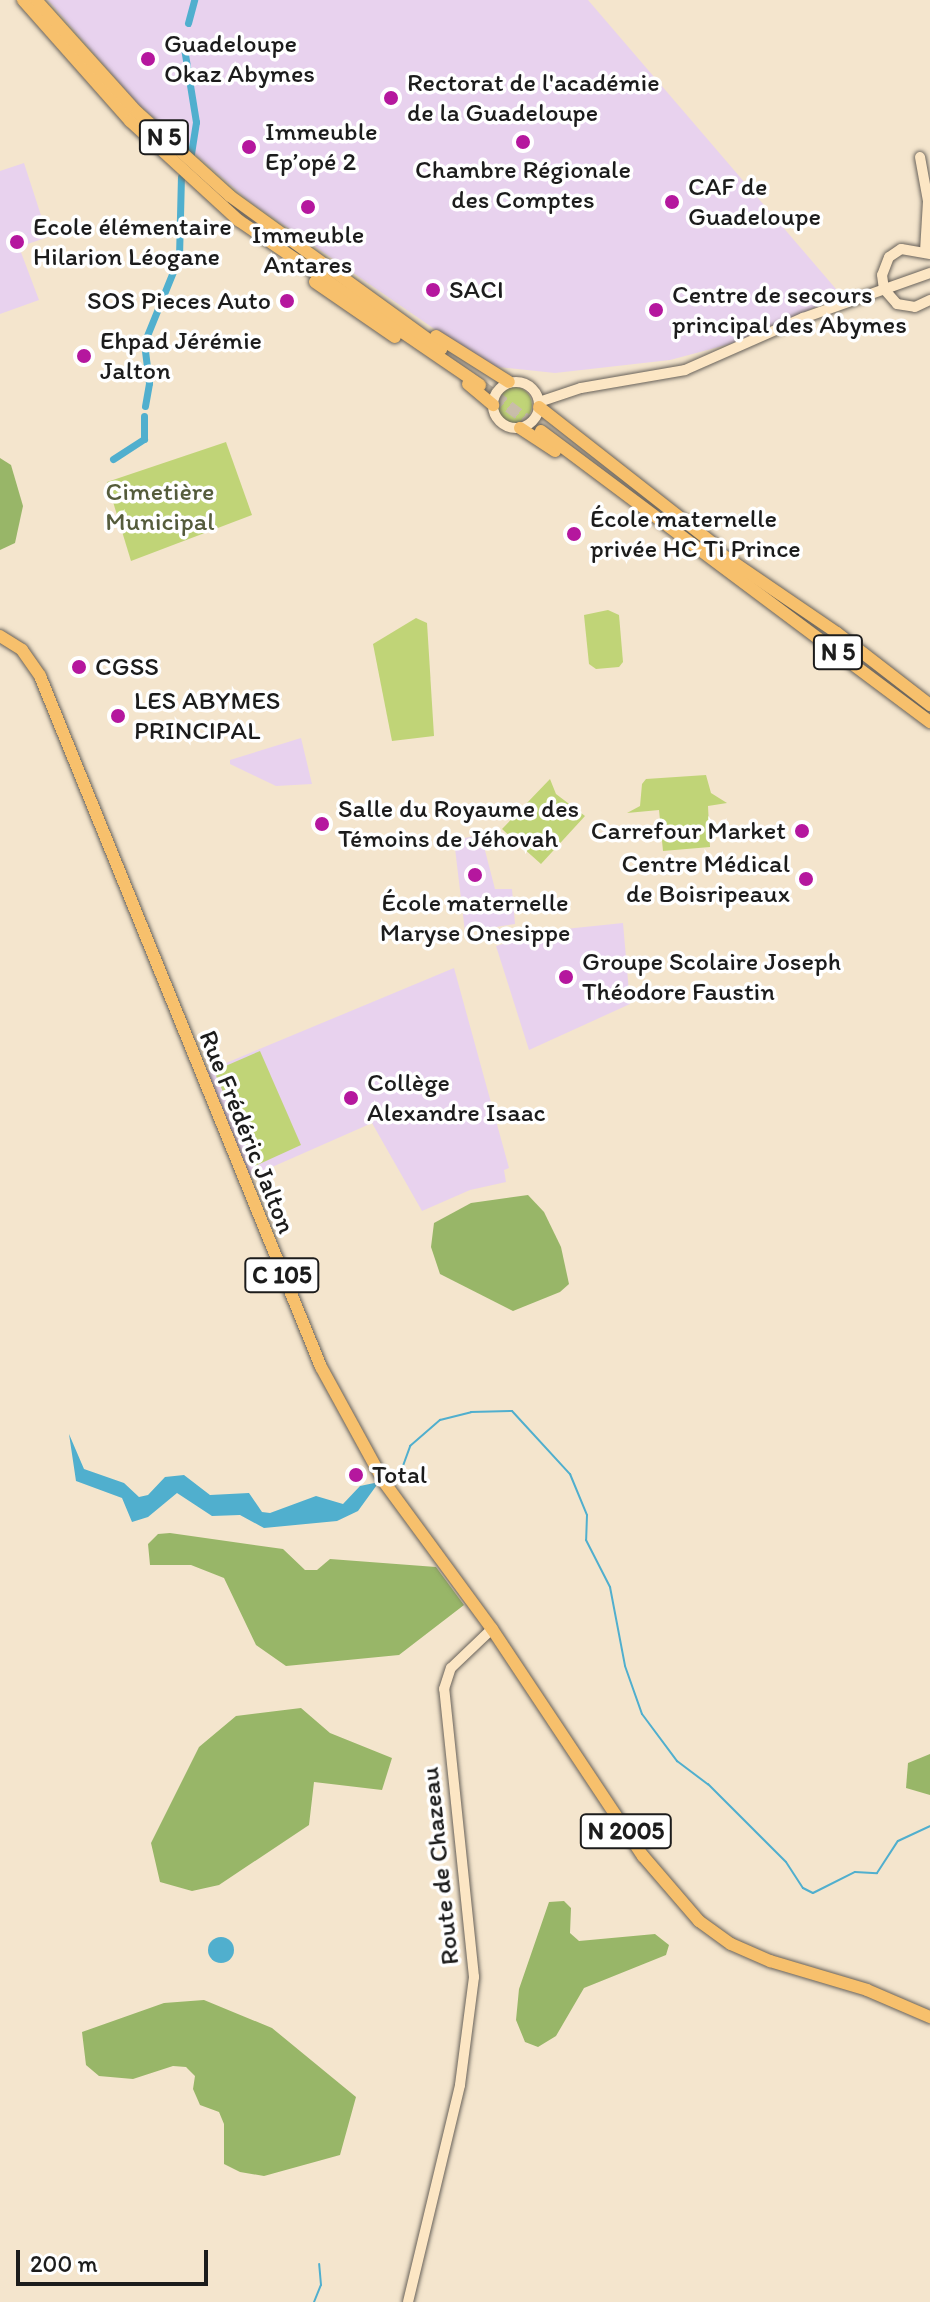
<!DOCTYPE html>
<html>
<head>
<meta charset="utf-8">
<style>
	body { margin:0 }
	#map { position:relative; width:930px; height:2302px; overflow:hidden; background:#f4e5cd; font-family:Itim,sans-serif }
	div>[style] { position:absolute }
	.built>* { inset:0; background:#e8d2ee }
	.green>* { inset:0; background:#c0d477 }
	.round { border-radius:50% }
	.forest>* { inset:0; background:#98b668 }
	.water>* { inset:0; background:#50afce }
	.stream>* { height:2px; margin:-1px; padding:0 1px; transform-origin:1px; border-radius:1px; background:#50afce }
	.canal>* { height:7px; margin:-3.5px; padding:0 3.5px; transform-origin:3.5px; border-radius:3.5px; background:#50afce }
	.trunk-tunnel>* { height:12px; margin-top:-6px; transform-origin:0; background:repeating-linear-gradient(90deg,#c9bdaa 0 12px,transparent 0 18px) }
	.roads { filter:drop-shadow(0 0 2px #68625a) drop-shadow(0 0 2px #68625a) }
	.secondary>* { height:10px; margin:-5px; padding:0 5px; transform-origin:5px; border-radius:5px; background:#fce6c4 }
	.secondary>.ring { margin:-5px; padding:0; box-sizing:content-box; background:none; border:10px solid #fce6c4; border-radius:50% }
	.primary>* { height:12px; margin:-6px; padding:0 6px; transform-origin:6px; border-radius:6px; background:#f7c06c }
	.trunk>* { height:12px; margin:-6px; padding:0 6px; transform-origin:6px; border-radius:6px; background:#f7c06c }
	.dots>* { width:22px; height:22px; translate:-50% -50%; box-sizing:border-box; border:4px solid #fff; border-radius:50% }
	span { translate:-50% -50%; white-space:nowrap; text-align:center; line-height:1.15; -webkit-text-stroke:7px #fff; paint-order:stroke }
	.shield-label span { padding:2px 6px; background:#fff; border:2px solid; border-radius:6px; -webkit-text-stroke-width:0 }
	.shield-label { font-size:24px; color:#1c1c1c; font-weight:700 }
	.poi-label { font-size:26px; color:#1c1c1c }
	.left { translate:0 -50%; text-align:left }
	.right { translate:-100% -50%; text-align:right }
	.park-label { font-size:26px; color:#555c3c }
	.street-label { font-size:26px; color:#1c1c1c }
	.scale { position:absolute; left:16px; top:2250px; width:192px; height:36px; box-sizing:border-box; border:4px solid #1c1c1c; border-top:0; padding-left:10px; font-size:24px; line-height:28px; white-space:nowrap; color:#1c1c1c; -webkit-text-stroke:6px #fff; paint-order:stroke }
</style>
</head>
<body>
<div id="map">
	<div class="built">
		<i style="clip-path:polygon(48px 0,588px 0,842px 296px,730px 344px,670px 360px,555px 373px,488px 366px,249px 201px,137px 103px)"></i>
		<i style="clip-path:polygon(24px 163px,48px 237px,19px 247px,39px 300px,0 314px,0 171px)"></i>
		<i style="clip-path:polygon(301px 738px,312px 784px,276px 786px,230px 764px,230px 760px)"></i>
		<i style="clip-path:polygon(481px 835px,495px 889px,512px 889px,515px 924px,465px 932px,454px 840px)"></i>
		<i style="clip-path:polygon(623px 923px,630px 1004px,529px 1050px,496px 946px,546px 931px)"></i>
		<i style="clip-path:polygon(454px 968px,509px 1168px,504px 1170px,506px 1182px,470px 1190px,422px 1211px,372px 1123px,247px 1178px,202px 1073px)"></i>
	</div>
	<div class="green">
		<i class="round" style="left:496px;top:387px;width:36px;height:36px"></i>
		<i style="clip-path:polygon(226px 442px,252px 515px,131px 561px,107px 482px)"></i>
		<i style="clip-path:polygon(608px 610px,619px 615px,623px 662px,619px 667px,596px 669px,589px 664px,584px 615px)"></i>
		<i style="clip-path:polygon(416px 618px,427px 623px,434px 736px,392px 741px,373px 644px)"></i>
		<i style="clip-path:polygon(706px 775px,711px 793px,727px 803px,708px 806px,710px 847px,663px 851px,659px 810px,627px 813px,640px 806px,642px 784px,646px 779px)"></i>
		<i style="clip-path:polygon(550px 779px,556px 794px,585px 816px,541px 864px,502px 829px)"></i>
		<i style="clip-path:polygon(260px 1051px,301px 1145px,255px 1166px,214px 1071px)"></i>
	</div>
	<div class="forest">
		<i style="clip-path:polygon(0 458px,11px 465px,23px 506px,15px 543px,0 550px)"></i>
		<i style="clip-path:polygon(528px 1195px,544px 1212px,561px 1247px,569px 1284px,560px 1292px,513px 1311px,440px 1274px,431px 1247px,434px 1223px,471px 1203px)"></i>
		<i style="clip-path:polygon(170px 1533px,283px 1549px,305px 1570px,317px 1570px,330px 1559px,436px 1567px,464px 1605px,399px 1655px,286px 1666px,256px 1645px,224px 1578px,191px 1565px,150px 1565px,148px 1544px,158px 1534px)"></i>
		<i style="clip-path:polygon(301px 1708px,330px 1733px,392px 1758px,382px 1790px,314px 1782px,309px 1825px,219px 1885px,192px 1891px,160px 1882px,151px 1843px,199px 1747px,236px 1716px)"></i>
		<i style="clip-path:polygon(930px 1754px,930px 1795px,906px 1788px,908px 1763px)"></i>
		<i style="clip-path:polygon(564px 1901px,571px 1908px,570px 1933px,579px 1941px,655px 1934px,669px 1945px,666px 1955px,584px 1988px,556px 2036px,538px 2047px,525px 2042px,516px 2020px,519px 1989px,549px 1902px)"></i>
		<i style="clip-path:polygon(204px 2000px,272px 2028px,356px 2097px,340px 2155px,264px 2176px,240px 2172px,224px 2164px,224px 2124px,219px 2112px,200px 2105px,193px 2089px,195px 2076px,186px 2067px,173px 2066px,133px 2079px,99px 2076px,86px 2065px,82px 2032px,164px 2003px)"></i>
	</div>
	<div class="water">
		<i style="clip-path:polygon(69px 1434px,84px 1469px,124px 1483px,139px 1497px,148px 1495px,165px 1477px,184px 1475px,210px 1495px,249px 1493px,262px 1512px,270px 1513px,316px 1496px,343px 1504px,360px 1486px,379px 1482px,358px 1511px,337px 1521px,264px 1528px,240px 1515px,212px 1516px,177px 1493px,148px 1517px,132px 1522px,122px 1498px,76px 1481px)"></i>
		<i class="round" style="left:208px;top:1937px;width:26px;height:26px"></i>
	</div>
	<div class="stream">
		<i style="left:386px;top:1476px;width:14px;rotate:-8deg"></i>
		<i style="left:400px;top:1474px;width:30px;rotate:-70deg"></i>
		<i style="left:410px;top:1446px;width:40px;rotate:-41deg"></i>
		<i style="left:440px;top:1420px;width:32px;rotate:-14deg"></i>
		<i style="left:471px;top:1412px;width:41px;rotate:-1.4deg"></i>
		<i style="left:512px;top:1411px;width:86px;rotate:47.4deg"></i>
		<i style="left:570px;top:1474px;width:44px;rotate:67.5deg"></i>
		<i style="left:587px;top:1515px;width:25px;rotate:92deg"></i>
		<i style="left:586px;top:1540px;width:53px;rotate:62.9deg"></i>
		<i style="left:610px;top:1587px;width:80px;rotate:79.2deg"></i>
		<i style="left:625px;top:1666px;width:51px;rotate:70.5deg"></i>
		<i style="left:642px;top:1714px;width:59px;rotate:53.3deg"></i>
		<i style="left:677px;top:1761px;width:39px;rotate:37deg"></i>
		<i style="left:708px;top:1784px;width:110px;rotate:45deg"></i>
		<i style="left:786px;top:1862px;width:31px;rotate:57deg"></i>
		<i style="left:803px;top:1888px;width:11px;rotate:27deg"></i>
		<i style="left:813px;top:1893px;width:47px;rotate:-26.6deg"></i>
		<i style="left:855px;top:1872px;width:22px;rotate:3deg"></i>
		<i style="left:877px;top:1873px;width:38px;rotate:-57deg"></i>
		<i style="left:898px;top:1841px;width:35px;rotate:-25deg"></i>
		<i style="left:314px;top:2302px;width:18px;rotate:-68deg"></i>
		<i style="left:321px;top:2285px;width:21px;rotate:-95deg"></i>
	</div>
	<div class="canal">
		<i style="left:188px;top:23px;width:24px;rotate:-75deg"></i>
		<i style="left:184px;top:48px;width:75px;rotate:80.8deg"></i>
		<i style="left:196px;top:122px;width:32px;rotate:99deg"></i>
		<i style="left:145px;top:406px;width:23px;rotate:-80deg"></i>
		<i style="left:149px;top:383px;width:40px;rotate:-97.1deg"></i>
		<i style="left:144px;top:343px;width:93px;rotate:-67.9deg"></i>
		<i style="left:179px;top:257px;width:80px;rotate:-88.6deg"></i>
		<i style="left:113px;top:459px;width:37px;rotate:-33deg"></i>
		<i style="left:144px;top:439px;width:23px;rotate:-90deg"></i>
	</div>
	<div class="trunk-tunnel">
		<i style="left:480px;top:385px;width:76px;rotate:37deg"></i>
	</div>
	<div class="roads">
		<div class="secondary">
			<i style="left:920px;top:157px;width:45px;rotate:79.7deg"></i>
			<i style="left:928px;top:201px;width:50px;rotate:93.4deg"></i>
			<i style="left:930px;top:254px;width:29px;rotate:-170deg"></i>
			<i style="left:901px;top:249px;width:14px;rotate:146deg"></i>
			<i style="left:889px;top:257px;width:19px;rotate:111deg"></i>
			<i style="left:882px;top:275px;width:14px;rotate:82deg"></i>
			<i style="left:884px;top:289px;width:20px;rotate:49deg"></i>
			<i style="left:897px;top:304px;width:18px;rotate:9deg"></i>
			<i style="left:915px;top:307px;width:17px;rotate:-25deg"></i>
			<i class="ring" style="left:493px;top:382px;width:36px;height:36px"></i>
			<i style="left:539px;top:402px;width:44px;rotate:-18.4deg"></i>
			<i style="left:581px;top:388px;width:106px;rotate:-9.8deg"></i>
			<i style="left:685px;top:370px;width:129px;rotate:-23.8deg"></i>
			<i style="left:803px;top:318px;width:135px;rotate:-19.5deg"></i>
			<i style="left:408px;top:2302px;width:223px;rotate:-76.5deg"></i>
			<i style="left:460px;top:2085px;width:109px;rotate:-82.6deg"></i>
			<i style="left:474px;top:1977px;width:290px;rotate:-95.9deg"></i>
			<i style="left:444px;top:1689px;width:22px;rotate:-72deg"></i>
			<i style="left:451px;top:1668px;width:57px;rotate:-43.6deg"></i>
		</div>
		<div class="primary">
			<i style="left:0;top:636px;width:26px;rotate:32deg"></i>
			<i style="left:22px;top:650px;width:32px;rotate:55deg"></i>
			<i style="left:40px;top:676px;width:746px;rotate:67.87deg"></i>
			<i style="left:321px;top:1367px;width:131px;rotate:61.3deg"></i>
			<i style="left:384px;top:1482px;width:182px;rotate:53.7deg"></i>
			<i style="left:492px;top:1629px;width:273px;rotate:56.4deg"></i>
			<i style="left:643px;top:1856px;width:86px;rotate:49.3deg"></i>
			<i style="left:699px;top:1921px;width:39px;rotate:36deg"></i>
			<i style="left:731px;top:1944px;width:43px;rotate:23.6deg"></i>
			<i style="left:770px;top:1961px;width:101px;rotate:16.6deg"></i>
			<i style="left:867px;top:1990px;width:69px;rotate:23.2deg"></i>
		</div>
		<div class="trunk">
			<i style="left:23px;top:0;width:162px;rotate:48.5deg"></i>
			<i style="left:130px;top:121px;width:147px;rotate:42.5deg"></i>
			<i style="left:238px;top:220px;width:293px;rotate:34.3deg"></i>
			<i style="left:36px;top:0;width:151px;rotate:48deg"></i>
			<i style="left:137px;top:112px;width:125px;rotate:42.1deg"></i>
			<i style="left:230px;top:196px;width:261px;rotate:35.9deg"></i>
			<i style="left:315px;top:282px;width:97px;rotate:34.5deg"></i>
			<i style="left:436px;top:336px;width:86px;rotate:32.2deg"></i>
			<i style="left:468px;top:384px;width:33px;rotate:40deg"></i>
			<i style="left:539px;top:407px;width:224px;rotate:38.1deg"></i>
			<i style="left:520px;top:428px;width:42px;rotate:33.3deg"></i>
			<i style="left:541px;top:431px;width:486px;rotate:36.8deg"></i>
			<i style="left:708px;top:545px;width:156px;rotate:34.3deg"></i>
			<i style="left:837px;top:633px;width:118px;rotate:37.7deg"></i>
		</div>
	</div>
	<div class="dots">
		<i style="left:148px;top:59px;background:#b5179e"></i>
		<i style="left:391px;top:98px;background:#b5179e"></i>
		<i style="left:523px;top:142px;background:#b5179e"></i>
		<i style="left:249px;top:147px;background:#b5179e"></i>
		<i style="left:672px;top:202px;background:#b5179e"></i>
		<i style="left:308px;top:207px;background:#b5179e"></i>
		<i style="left:17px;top:242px;background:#b5179e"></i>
		<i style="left:433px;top:290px;background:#b5179e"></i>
		<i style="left:287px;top:301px;background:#b5179e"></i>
		<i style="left:656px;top:310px;background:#b5179e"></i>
		<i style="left:84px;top:356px;background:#b5179e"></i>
		<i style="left:574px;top:534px;background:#b5179e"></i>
		<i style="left:79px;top:667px;background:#b5179e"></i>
		<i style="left:118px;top:716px;background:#b5179e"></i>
		<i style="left:322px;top:824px;background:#b5179e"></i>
		<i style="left:802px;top:831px;background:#b5179e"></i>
		<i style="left:475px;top:875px;background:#b5179e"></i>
		<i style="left:806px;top:879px;background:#b5179e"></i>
		<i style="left:566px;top:977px;background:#b5179e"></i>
		<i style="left:351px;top:1098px;background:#b5179e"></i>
		<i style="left:356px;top:1475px;background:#b5179e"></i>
	</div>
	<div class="shield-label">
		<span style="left:164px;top:137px">N 5</span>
		<span style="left:838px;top:652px">N 5</span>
		<span style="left:282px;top:1275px">C 105</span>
		<span style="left:626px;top:1831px">N 2005</span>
	</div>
	<div class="poi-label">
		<span class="left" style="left:164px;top:59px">Guadeloupe<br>Okaz Abymes</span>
		<span class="left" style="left:407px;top:98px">Rectorat de l'académie<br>de la Guadeloupe</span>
		<span class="left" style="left:265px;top:147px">Immeuble<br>Ep’opé 2</span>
		<span style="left:523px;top:185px">Chambre Régionale<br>des Comptes</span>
		<span class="left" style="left:688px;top:202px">CAF de<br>Guadeloupe</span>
		<span class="left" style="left:33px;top:242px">Ecole élémentaire<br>Hilarion Léogane</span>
		<span style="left:308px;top:250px">Immeuble<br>Antares</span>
		<span class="left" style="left:449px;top:290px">SACI</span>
		<span class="left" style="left:672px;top:310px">Centre de secours<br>principal des Abymes</span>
		<span class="right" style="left:271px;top:301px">SOS Pieces Auto</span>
		<span class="left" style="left:100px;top:356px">Ehpad Jérémie<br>Jalton</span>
		<span class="left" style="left:590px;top:534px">École maternelle<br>privée HC Ti Prince</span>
		<span class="left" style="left:95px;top:667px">CGSS</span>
		<span class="left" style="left:134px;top:716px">LES ABYMES<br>PRINCIPAL</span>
		<span class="left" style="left:338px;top:824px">Salle du Royaume des<br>Témoins de Jéhovah</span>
		<span class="right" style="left:786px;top:831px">Carrefour Market</span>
		<span class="right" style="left:790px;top:879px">Centre Médical<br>de Boisripeaux</span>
		<span style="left:475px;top:918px">École maternelle<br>Maryse Onesippe</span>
		<span class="left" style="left:582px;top:977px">Groupe Scolaire Joseph<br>Théodore Faustin</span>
		<span class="left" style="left:367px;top:1098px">Collège<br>Alexandre Isaac</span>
		<span class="left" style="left:372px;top:1475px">Total</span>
	</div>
	<div class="park-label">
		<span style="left:160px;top:507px">Cimetière<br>Municipal</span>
	</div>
	<div class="street-label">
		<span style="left:247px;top:1132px;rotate:68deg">Rue Frédéric Jalton</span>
		<span style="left:440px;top:1866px;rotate:-96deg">Route de Chazeau</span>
	</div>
	<div class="scale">200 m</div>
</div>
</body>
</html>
